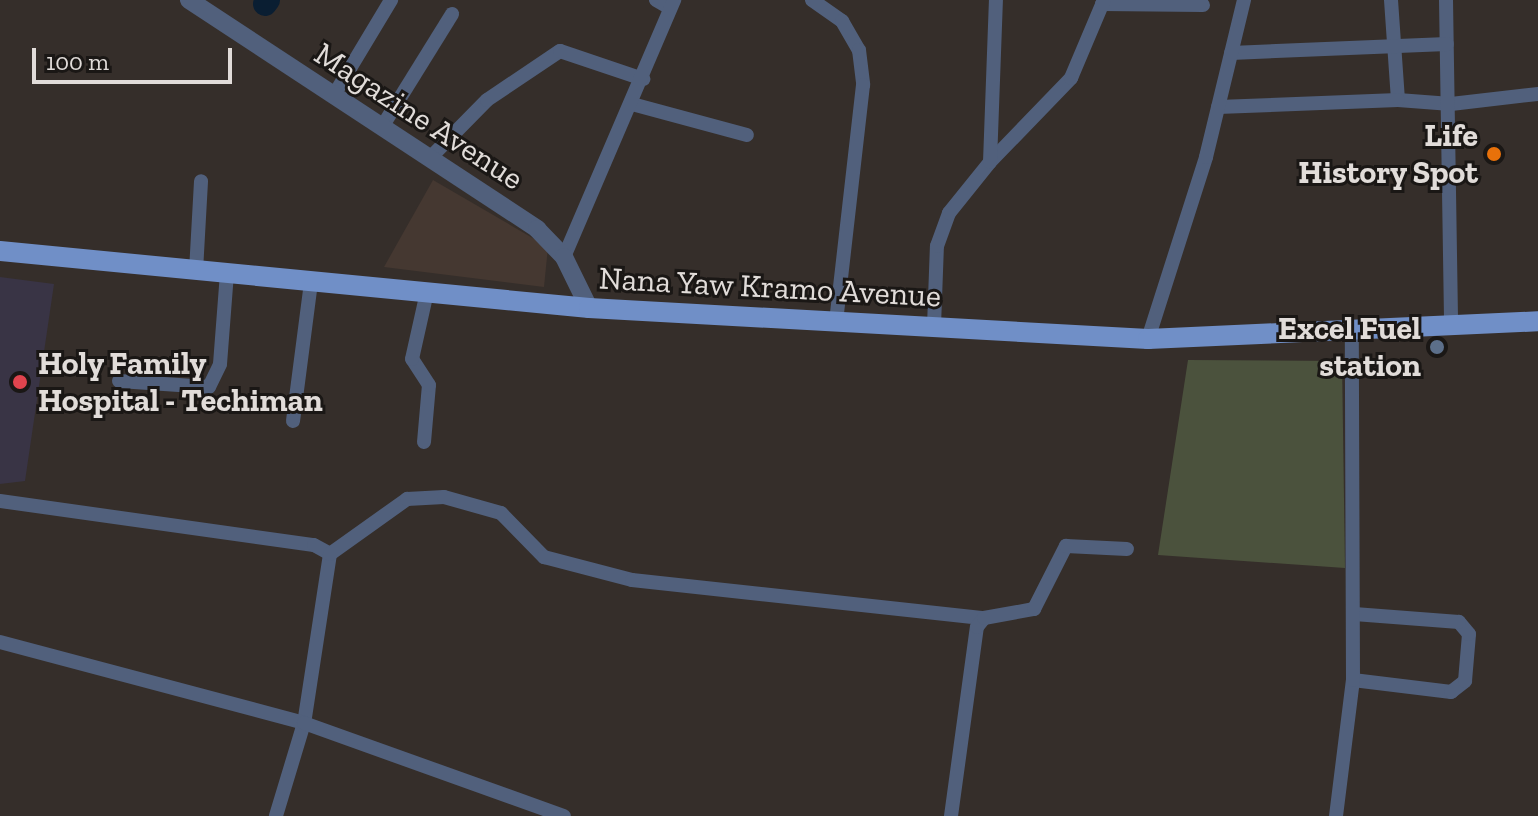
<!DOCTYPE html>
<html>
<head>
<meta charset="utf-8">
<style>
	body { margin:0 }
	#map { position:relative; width:1538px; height:816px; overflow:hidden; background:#352e2a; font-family:"Zilla Slab",serif }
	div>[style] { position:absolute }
	.built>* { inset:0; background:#453831 }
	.medical>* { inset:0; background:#393445 }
	.green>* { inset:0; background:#4b523d }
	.river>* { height:24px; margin:-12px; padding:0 12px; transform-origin:12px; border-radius:12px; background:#0a1e32 }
	.minor>* { height:14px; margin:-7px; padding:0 7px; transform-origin:7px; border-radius:7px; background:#51607c }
	.tertiary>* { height:18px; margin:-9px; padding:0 9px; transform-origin:9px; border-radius:9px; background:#51607c }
	.primary>* { height:20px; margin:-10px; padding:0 10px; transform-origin:10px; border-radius:10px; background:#708fc7 }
	.dots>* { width:22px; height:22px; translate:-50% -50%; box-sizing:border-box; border:4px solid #1a1715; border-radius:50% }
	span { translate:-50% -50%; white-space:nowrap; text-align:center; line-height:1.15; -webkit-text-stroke:6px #1a1715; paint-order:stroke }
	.street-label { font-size:32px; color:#e1dcd9 }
	.poi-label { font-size:32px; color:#e1dcd9; font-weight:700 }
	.right { translate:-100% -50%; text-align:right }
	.left { translate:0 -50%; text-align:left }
	.scale { position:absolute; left:32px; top:48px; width:200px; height:36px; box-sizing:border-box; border:4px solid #e1dcd9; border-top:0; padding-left:10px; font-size:24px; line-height:28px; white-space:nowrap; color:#e1dcd9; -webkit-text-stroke:6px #1a1715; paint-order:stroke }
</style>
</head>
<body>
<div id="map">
	<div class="built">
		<i style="clip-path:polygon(433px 180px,548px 247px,544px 287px,384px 267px)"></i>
	</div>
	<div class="medical">
		<i style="clip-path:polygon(0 277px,54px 284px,25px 481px,0 484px)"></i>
	</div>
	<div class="green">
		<i style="clip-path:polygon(1188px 360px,1342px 361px,1345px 568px,1158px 555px)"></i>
	</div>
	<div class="river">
		<i style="left:265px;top:4px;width:5px;rotate:-53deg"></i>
	</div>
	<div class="minor">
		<i style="left:656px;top:0;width:16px;rotate:30deg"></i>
		<i style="left:812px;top:0;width:37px;rotate:35deg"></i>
		<i style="left:842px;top:21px;width:34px;rotate:60deg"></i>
		<i style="left:859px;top:50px;width:35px;rotate:83deg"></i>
		<i style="left:863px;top:85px;width:238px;rotate:96.5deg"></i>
		<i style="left:1391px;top:0;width:100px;rotate:86deg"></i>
		<i style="left:1398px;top:100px;width:53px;rotate:4.3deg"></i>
		<i style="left:1451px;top:104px;width:88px;rotate:-6.6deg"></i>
		<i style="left:1446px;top:0;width:327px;rotate:89.1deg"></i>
		<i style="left:1102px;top:4px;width:101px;rotate:0.6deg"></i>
		<i style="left:1231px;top:53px;width:216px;rotate:-2.4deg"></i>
		<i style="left:334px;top:95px;width:111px;rotate:-59deg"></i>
		<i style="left:632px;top:104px;width:119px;rotate:15.1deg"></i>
		<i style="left:1218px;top:107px;width:180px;rotate:-2.2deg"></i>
		<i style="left:382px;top:127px;width:133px;rotate:-58.2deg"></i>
		<i style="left:430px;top:158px;width:81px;rotate:-45.5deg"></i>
		<i style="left:487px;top:100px;width:88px;rotate:-33.9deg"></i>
		<i style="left:560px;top:51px;width:88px;rotate:18.6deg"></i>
		<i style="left:990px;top:162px;width:117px;rotate:-46deg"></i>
		<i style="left:1071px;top:78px;width:85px;rotate:-67.1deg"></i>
		<i style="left:564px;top:257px;width:280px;rotate:-66.8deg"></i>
		<i style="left:196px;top:271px;width:90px;rotate:-86.8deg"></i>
		<i style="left:934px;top:326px;width:80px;rotate:-87.9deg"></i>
		<i style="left:937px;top:246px;width:35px;rotate:-70deg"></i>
		<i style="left:949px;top:213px;width:65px;rotate:-51.2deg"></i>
		<i style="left:990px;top:162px;width:162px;rotate:-87.9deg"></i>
		<i style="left:1148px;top:339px;width:191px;rotate:-72.3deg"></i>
		<i style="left:1206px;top:157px;width:162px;rotate:-76.4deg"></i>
		<i style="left:119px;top:381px;width:90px;rotate:3.8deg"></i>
		<i style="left:209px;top:387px;width:25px;rotate:-64deg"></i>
		<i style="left:220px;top:364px;width:90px;rotate:-85.6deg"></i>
		<i style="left:293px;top:421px;width:140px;rotate:-82.6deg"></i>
		<i style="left:424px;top:442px;width:57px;rotate:-85deg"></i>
		<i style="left:429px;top:385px;width:31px;rotate:-123deg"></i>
		<i style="left:412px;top:359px;width:69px;rotate:-77.4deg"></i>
		<i style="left:0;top:501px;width:317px;rotate:8deg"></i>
		<i style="left:314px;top:545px;width:18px;rotate:29deg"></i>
		<i style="left:330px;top:554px;width:171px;rotate:98.7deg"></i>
		<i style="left:304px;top:723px;width:97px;rotate:106.8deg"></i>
		<i style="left:330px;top:554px;width:95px;rotate:-35.5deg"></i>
		<i style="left:407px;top:499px;width:37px;rotate:-3deg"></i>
		<i style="left:444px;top:497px;width:59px;rotate:15.7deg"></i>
		<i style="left:501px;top:513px;width:62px;rotate:45.7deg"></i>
		<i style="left:544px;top:557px;width:91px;rotate:14.6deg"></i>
		<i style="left:632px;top:580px;width:354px;rotate:6.2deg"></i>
		<i style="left:0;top:642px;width:315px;rotate:14.9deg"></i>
		<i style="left:304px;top:723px;width:276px;rotate:19.7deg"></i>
		<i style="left:1353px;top:680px;width:99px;rotate:7deg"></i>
		<i style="left:1451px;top:692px;width:18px;rotate:-38deg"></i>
		<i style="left:1465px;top:681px;width:47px;rotate:-85.1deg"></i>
		<i style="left:1469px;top:634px;width:16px;rotate:-130deg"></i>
		<i style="left:1459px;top:622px;width:105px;rotate:-175.6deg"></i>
		<i style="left:951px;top:816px;width:191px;rotate:-82.2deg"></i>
		<i style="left:977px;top:627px;width:11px;rotate:-52deg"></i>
		<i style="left:984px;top:618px;width:51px;rotate:-10.2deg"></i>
		<i style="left:1034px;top:609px;width:71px;rotate:-63.1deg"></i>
		<i style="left:1066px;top:546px;width:61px;rotate:2.8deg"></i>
		<i style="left:1336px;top:816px;width:137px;rotate:-82.9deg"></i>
		<i style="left:1353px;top:680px;width:348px;rotate:-90.2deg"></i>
	</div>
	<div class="tertiary">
		<i style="left:189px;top:0;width:417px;rotate:33.3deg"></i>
		<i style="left:537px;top:229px;width:39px;rotate:46deg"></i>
		<i style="left:564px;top:257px;width:57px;rotate:63.9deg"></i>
	</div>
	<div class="primary">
		<i style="left:0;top:251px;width:592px;rotate:5.53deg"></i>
		<i style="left:589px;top:308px;width:560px;rotate:3.17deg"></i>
		<i style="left:1148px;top:339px;width:390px;rotate:-2.6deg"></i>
	</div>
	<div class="dots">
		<i style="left:1494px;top:154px;background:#e8710a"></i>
		<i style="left:1437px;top:347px;background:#5c6f8a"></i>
		<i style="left:20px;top:382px;background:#e0444e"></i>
	</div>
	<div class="street-label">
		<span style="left:419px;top:116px;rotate:33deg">Magazine Avenue</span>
		<span style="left:770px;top:287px;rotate:3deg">Nana Yaw Kramo Avenue</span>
	</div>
	<div class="poi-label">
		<span class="right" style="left:1478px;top:154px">Life<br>History Spot</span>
		<span class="right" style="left:1421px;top:347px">Excel Fuel<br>station</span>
		<span class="left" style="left:38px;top:382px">Holy Family<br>Hospital - Techiman</span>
	</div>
	<div class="scale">100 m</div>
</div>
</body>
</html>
